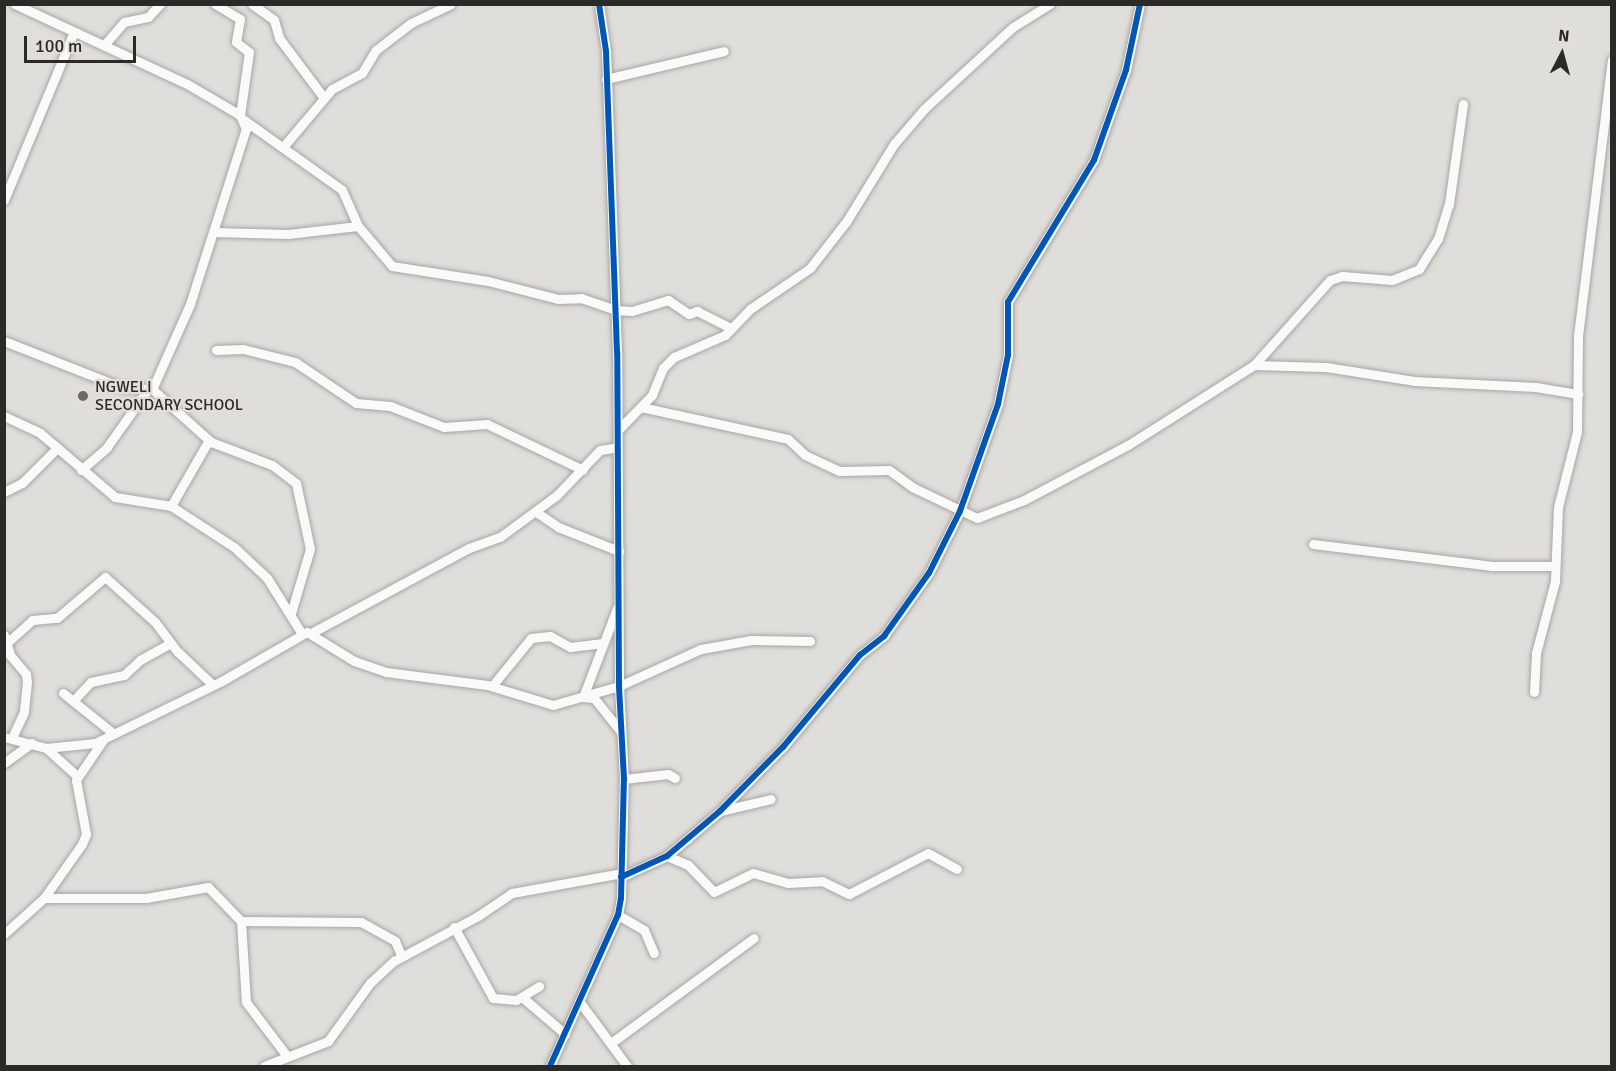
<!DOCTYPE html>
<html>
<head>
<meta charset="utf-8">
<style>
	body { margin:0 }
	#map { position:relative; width:1616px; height:1071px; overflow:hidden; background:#e0dedb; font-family:Signika,sans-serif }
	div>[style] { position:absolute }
	.roads { filter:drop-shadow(0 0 2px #a8a6a3) drop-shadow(0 0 2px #a8a6a3) }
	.street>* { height:9px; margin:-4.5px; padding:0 4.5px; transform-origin:4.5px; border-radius:4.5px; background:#fafafa }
	.cycleway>* { height:6px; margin:-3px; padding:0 3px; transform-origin:3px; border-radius:3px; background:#0057b8 }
	.dots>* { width:16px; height:16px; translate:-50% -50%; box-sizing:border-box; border:3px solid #e3dfd8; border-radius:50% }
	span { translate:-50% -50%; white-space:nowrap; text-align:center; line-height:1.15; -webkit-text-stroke:4.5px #e3dfd8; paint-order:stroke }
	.poi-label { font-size:16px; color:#2b2a27 }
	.left { translate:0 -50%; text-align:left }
	.frame { position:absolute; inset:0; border:6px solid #2b2a27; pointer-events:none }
	.north { position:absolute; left:1532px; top:24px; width:60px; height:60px; -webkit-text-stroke:4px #e3dfd8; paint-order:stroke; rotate:6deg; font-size:16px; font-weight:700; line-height:24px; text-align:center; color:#2b2a27 }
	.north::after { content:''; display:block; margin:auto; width:21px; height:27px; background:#2b2a27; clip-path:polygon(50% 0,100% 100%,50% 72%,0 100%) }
	.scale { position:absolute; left:24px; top:36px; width:112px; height:27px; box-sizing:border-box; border:3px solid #2b2a27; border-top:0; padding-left:8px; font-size:18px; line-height:21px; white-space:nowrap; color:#2b2a27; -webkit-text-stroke:4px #e3dfd8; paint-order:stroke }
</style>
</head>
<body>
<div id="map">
	<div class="roads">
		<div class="street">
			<i style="left:215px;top:4px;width:29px;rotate:31deg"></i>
			<i style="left:240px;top:19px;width:23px;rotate:100deg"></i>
			<i style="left:236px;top:42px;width:16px;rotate:38deg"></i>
			<i style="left:249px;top:52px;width:64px;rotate:98.1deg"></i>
			<i style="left:252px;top:4px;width:27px;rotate:36deg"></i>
			<i style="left:274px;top:20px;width:19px;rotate:74deg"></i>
			<i style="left:279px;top:38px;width:75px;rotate:53.1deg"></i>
			<i style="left:104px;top:45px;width:30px;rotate:-49deg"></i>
			<i style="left:124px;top:22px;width:25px;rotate:-12deg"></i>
			<i style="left:148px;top:17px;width:18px;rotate:-47deg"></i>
			<i style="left:606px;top:79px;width:121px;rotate:-13.3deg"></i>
			<i style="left:244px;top:120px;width:120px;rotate:35.5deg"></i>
			<i style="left:342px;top:190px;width:39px;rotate:66deg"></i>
			<i style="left:283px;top:147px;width:76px;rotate:-49.8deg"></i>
			<i style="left:332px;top:89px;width:34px;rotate:-28deg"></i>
			<i style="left:362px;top:73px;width:27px;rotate:-59deg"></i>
			<i style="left:376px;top:50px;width:44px;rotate:-37.6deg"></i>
			<i style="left:411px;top:23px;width:44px;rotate:-25.4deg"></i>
			<i style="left:4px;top:200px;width:182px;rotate:-67.4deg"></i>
			<i style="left:214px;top:232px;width:74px;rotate:1.5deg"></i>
			<i style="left:288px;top:234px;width:70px;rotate:-6.5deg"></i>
			<i style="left:358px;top:226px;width:52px;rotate:49.6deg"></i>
			<i style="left:392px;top:266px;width:97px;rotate:8.9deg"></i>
			<i style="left:488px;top:281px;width:72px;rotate:14.4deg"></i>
			<i style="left:558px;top:299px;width:23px;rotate:-2deg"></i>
			<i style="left:581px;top:298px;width:36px;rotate:19deg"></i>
			<i style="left:615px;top:310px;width:17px;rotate:3deg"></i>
			<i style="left:632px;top:311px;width:38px;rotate:-17deg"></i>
			<i style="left:668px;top:300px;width:25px;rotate:34deg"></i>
			<i style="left:689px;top:314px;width:9px;rotate:-21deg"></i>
			<i style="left:697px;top:311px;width:36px;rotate:27deg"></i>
			<i style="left:4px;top:341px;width:126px;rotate:21.5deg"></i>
			<i style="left:121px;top:387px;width:27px;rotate:4deg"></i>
			<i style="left:148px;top:389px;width:7px;rotate:-34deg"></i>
			<i style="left:154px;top:385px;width:89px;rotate:-66deg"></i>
			<i style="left:190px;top:304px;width:184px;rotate:-72.3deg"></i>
			<i style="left:246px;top:129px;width:15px;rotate:-113deg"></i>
			<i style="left:240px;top:115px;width:61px;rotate:-149.7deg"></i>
			<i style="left:187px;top:84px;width:190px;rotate:-155.1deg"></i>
			<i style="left:216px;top:350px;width:27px;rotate:-2deg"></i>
			<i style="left:243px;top:349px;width:54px;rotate:14deg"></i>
			<i style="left:295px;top:362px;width:73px;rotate:33.9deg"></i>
			<i style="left:356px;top:403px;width:34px;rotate:5deg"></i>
			<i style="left:390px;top:406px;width:58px;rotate:21.3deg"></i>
			<i style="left:444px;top:427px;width:43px;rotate:-4deg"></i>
			<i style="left:487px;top:424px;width:106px;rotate:25.6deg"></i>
			<i style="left:1254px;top:365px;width:114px;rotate:-48.2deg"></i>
			<i style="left:1330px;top:280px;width:13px;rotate:-18deg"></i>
			<i style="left:1342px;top:276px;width:50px;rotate:4.6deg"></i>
			<i style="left:1392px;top:280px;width:29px;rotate:-22deg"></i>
			<i style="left:1419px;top:269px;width:36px;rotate:-58deg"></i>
			<i style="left:1438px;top:239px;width:37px;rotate:-73deg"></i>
			<i style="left:1449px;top:204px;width:101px;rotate:-82deg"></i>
			<i style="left:151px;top:388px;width:81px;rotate:42deg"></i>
			<i style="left:211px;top:442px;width:65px;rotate:20.7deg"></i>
			<i style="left:272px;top:465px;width:30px;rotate:37deg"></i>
			<i style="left:296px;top:483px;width:67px;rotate:78deg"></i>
			<i style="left:310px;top:549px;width:67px;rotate:106.5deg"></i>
			<i style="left:641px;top:407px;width:150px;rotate:12.3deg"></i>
			<i style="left:788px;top:439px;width:23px;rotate:43deg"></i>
			<i style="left:805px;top:455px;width:38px;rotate:25deg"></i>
			<i style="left:840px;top:471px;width:49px;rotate:-1.2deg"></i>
			<i style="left:889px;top:470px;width:29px;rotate:36deg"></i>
			<i style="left:912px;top:487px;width:72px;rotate:25.5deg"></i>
			<i style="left:977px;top:518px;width:50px;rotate:-21deg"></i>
			<i style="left:1024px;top:500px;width:118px;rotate:-27.9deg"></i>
			<i style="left:1128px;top:445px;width:149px;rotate:-32.4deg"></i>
			<i style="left:1254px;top:365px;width:72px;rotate:1.6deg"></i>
			<i style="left:1326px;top:367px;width:89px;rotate:9deg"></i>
			<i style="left:1414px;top:381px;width:122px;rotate:2.8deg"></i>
			<i style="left:1536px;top:387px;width:43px;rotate:9.5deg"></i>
			<i style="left:4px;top:416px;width:40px;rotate:25deg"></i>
			<i style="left:40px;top:433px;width:99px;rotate:40.5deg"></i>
			<i style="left:115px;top:497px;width:57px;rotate:9.1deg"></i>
			<i style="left:171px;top:506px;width:75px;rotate:33.1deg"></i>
			<i style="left:234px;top:547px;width:45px;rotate:43.2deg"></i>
			<i style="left:267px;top:578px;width:66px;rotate:58deg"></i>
			<i style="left:618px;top:430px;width:49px;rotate:-45.8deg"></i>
			<i style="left:652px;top:395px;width:29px;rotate:-68deg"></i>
			<i style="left:663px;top:368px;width:16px;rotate:-45deg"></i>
			<i style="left:674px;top:357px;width:56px;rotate:-23.3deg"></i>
			<i style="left:725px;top:335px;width:36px;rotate:-46deg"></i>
			<i style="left:750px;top:309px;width:73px;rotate:-34.3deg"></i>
			<i style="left:810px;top:268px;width:58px;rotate:-52deg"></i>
			<i style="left:846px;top:222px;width:92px;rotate:-58.4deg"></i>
			<i style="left:894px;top:144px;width:46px;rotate:-49.4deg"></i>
			<i style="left:924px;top:109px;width:121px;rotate:-42.7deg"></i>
			<i style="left:1013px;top:27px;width:44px;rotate:-31.9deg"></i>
			<i style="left:81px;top:470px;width:35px;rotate:-41deg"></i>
			<i style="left:107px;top:447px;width:71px;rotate:-54.7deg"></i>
			<i style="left:4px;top:492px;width:20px;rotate:-27deg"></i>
			<i style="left:22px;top:483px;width:48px;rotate:-45deg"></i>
			<i style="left:171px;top:506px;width:76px;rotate:-60.1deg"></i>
			<i style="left:536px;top:512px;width:27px;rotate:34deg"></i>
			<i style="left:558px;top:527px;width:66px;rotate:21.5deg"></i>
			<i style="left:1313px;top:544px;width:179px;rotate:7deg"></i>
			<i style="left:1491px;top:566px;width:62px"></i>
			<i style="left:617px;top:608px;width:95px;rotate:110.9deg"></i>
			<i style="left:583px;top:697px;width:11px;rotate:5deg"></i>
			<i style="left:594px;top:698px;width:43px;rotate:51.5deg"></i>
			<i style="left:313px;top:632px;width:177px;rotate:-28.3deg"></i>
			<i style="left:469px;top:548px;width:33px;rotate:-20deg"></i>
			<i style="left:500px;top:537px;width:71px;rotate:-36.4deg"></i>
			<i style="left:557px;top:495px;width:62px;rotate:-46.3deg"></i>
			<i style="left:600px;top:450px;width:18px;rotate:-9deg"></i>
			<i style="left:4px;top:635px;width:21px;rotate:73deg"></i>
			<i style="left:10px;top:655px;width:25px;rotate:50deg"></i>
			<i style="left:26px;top:674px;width:8px;rotate:83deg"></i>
			<i style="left:27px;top:682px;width:30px;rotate:96deg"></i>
			<i style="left:24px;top:712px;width:29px;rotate:115deg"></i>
			<i style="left:9px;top:641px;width:31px;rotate:-42deg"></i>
			<i style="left:32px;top:620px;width:25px;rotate:-5deg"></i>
			<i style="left:57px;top:618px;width:63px;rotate:-40.5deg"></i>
			<i style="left:105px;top:577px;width:67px;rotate:42deg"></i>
			<i style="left:155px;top:622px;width:38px;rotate:53deg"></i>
			<i style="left:178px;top:652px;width:48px;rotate:43.3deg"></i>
			<i style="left:492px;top:686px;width:62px;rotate:-50.9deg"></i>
			<i style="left:531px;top:638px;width:19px;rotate:-6deg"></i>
			<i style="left:550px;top:636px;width:23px;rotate:29deg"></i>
			<i style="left:570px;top:647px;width:31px;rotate:-7deg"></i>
			<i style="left:1534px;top:692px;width:39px;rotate:-87deg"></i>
			<i style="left:1536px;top:653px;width:74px;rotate:-75.2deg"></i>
			<i style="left:1555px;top:581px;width:74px;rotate:-87.7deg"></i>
			<i style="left:1558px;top:507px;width:77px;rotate:-75.8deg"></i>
			<i style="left:1577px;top:432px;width:96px;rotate:-89.4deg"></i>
			<i style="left:1578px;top:336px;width:278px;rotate:-83deg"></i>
			<i style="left:63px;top:693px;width:65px;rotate:38.8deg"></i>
			<i style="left:73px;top:701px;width:26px;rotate:-47deg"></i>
			<i style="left:91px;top:682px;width:34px;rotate:-12deg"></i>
			<i style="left:124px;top:675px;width:22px;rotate:-43deg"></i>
			<i style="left:140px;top:660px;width:35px;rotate:-29deg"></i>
			<i style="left:4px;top:737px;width:43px;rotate:14.7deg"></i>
			<i style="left:46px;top:748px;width:49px;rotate:-5.8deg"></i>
			<i style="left:95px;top:743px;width:139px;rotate:-26deg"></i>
			<i style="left:220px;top:682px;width:100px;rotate:-29.9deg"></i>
			<i style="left:307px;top:632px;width:55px;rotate:31.7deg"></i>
			<i style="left:354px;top:661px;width:34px;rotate:19deg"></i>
			<i style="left:386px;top:672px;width:102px;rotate:7.3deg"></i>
			<i style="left:487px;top:685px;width:69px;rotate:16.9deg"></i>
			<i style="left:553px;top:705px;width:69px;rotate:-16.1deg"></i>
			<i style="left:619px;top:686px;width:90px;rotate:-24.3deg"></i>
			<i style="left:701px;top:649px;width:51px;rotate:-10.2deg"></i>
			<i style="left:751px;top:640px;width:59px;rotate:1deg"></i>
			<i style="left:46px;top:748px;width:42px;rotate:42.1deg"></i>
			<i style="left:4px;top:763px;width:34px;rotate:-36deg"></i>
			<i style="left:624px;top:779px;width:44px;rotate:-6.5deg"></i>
			<i style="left:668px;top:774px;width:8px;rotate:30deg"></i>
			<i style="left:720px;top:811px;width:52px;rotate:-13.2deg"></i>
			<i style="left:667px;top:856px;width:23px;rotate:23deg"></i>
			<i style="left:688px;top:865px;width:37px;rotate:46deg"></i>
			<i style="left:714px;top:892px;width:43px;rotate:-26deg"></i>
			<i style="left:753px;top:873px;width:36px;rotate:16deg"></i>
			<i style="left:788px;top:883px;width:34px;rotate:-3deg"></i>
			<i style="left:822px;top:881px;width:30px;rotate:26deg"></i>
			<i style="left:849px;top:894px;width:89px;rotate:-27.4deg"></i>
			<i style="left:928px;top:853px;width:33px;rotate:29deg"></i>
			<i style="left:621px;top:877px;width:51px;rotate:-24.5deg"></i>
			<i style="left:667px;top:856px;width:70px;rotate:-40.3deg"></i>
			<i style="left:720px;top:811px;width:90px;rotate:-45.5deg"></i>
			<i style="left:783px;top:747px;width:120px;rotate:-50.1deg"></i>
			<i style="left:860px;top:655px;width:31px;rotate:-38deg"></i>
			<i style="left:884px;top:636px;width:77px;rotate:-54.5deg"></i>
			<i style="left:929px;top:573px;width:69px;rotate:-63.4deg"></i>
			<i style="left:960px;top:511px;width:114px;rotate:-70.4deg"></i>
			<i style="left:998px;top:404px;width:50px;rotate:-78.5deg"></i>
			<i style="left:1008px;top:355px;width:53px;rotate:-90deg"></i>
			<i style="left:1008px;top:302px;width:166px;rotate:-58.8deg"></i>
			<i style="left:1094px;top:160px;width:96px;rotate:-70.4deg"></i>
			<i style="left:1126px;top:70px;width:67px;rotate:-78deg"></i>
			<i style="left:44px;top:898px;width:102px"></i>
			<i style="left:146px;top:898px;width:63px;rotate:-10.1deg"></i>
			<i style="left:208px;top:887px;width:47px;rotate:45.9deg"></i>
			<i style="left:241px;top:921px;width:120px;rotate:0.5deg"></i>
			<i style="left:361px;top:922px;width:39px;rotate:29deg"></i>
			<i style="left:395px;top:941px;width:15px;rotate:67deg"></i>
			<i style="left:618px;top:915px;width:30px;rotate:30deg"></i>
			<i style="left:644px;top:930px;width:25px;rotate:67deg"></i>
			<i style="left:241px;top:921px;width:81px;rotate:86.5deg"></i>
			<i style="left:246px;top:1002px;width:68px;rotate:52.8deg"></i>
			<i style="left:454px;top:927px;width:81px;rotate:61.2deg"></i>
			<i style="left:493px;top:998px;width:23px;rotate:5deg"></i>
			<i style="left:516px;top:1000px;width:27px;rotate:-31deg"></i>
			<i style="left:4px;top:934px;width:54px;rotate:-42deg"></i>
			<i style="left:44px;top:898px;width:66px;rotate:-54.9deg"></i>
			<i style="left:82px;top:844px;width:11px;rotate:-68deg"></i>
			<i style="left:86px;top:834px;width:55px;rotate:-100.5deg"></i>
			<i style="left:76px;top:780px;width:48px;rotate:-56deg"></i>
			<i style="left:522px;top:997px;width:57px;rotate:40.7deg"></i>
			<i style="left:579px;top:1001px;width:81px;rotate:53.6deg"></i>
			<i style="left:611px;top:1043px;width:177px;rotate:-36.3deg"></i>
			<i style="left:264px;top:1066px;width:69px;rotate:-21.3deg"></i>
			<i style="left:328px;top:1041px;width:72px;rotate:-54.1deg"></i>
			<i style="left:370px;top:983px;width:33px;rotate:-43deg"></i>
			<i style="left:394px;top:961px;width:95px;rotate:-28.2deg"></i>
			<i style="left:478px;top:916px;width:41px;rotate:-34.1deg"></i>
			<i style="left:512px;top:893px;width:112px;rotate:-10.3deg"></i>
			<i style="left:550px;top:1066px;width:166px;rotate:-65.8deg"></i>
			<i style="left:618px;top:915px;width:17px;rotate:-80deg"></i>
			<i style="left:621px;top:898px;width:119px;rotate:-88.6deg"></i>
			<i style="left:624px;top:779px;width:93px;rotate:-93.1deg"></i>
			<i style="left:619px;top:686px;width:334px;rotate:-90.3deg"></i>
			<i style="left:617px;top:352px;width:301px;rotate:-92.1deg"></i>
			<i style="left:606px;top:51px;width:48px;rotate:-98.5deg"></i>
		</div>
	</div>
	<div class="cycleway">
		<i style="left:621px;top:877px;width:51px;rotate:-24.5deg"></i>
		<i style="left:667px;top:856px;width:70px;rotate:-40.3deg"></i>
		<i style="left:720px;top:811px;width:90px;rotate:-45.5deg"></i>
		<i style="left:783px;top:747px;width:120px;rotate:-50.1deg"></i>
		<i style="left:860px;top:655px;width:31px;rotate:-38deg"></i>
		<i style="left:884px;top:636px;width:77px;rotate:-54.5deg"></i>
		<i style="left:929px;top:573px;width:69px;rotate:-63.4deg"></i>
		<i style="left:960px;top:511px;width:114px;rotate:-70.4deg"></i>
		<i style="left:998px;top:404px;width:50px;rotate:-78.5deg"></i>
		<i style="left:1008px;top:355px;width:53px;rotate:-90deg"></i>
		<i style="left:1008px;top:302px;width:166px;rotate:-58.8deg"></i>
		<i style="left:1094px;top:160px;width:96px;rotate:-70.4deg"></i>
		<i style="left:1126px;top:70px;width:67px;rotate:-78deg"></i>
		<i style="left:550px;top:1066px;width:166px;rotate:-65.8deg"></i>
		<i style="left:618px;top:915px;width:17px;rotate:-80deg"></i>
		<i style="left:621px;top:898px;width:119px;rotate:-88.6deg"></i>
		<i style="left:624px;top:779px;width:93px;rotate:-93.1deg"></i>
		<i style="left:619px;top:686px;width:334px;rotate:-90.3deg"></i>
		<i style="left:617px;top:352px;width:301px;rotate:-92.1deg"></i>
		<i style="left:606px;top:51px;width:48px;rotate:-98.5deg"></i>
	</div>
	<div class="dots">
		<i style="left:83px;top:396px;background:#6a6966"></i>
	</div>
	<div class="poi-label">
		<span class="left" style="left:95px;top:396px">NGWELI<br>SECONDARY SCHOOL</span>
	</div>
	<div class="frame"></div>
	<div class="north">N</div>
	<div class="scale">100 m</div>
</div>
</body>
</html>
